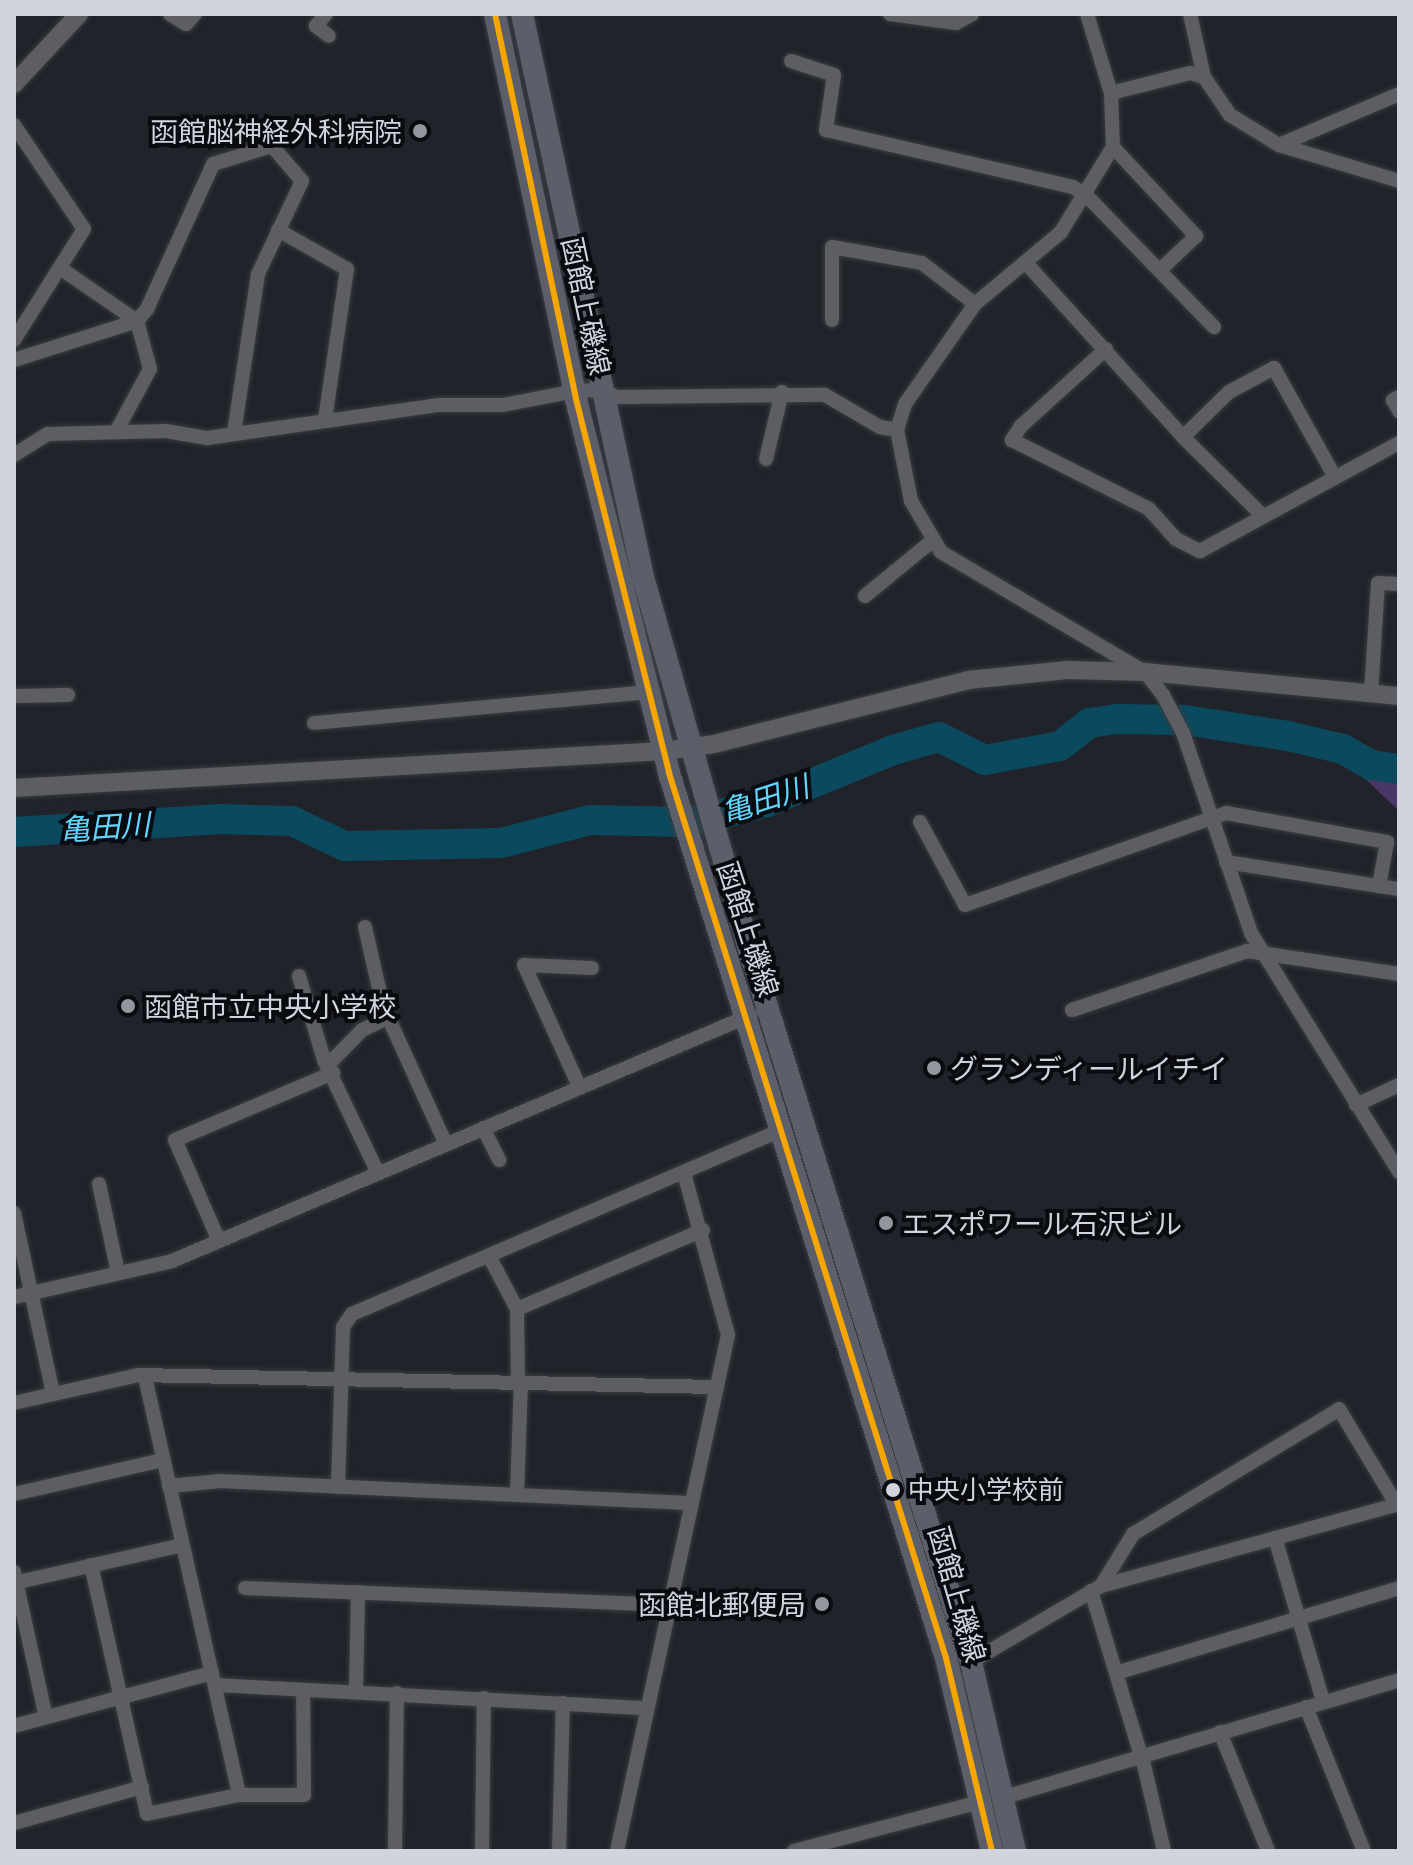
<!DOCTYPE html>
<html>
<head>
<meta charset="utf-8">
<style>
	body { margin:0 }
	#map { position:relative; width:1413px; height:1865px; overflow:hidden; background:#202329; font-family:"Noto Sans","Noto Sans JP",sans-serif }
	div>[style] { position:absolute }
	.green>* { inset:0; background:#493768 }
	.river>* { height:30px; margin:-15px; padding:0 15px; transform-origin:15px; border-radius:15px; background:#0b4a5e }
	.roads { filter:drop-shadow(0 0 2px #3a3d42) drop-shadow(0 0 2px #3a3d42) }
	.minor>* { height:14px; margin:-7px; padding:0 7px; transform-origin:7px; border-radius:7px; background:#5c5e63 }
	.tertiary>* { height:18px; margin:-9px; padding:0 9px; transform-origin:9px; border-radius:9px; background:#5c5e63 }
	.primary>* { height:22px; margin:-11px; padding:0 11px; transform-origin:11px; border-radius:11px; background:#5c5e6a }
	.bus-1>* { height:6px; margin:-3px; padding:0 3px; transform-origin:3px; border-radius:3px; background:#f7a600 }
	.dots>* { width:22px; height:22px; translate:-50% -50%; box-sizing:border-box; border:4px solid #090b10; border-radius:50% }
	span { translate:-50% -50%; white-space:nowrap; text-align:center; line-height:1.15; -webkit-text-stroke:8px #090b10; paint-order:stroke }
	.bus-label { font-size:26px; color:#d0d4dc }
	.left { translate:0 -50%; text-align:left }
	.poi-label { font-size:28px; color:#d0d4dc }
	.right { translate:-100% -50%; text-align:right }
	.street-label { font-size:28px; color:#d0d4dc }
	.water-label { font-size:30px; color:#61d5fd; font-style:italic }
	.frame { position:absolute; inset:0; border:16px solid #d0d4dc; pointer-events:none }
</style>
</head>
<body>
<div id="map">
	<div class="green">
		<i style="clip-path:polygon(1357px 771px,1399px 777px,1399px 811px)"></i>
	</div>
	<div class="river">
		<i style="left:14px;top:832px;width:204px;rotate:-3.6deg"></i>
		<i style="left:218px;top:819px;width:74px;rotate:1.5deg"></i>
		<i style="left:292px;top:821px;width:59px;rotate:25.3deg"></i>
		<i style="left:345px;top:846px;width:156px;rotate:-1.1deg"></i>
		<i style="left:501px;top:843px;width:92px;rotate:-14.5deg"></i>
		<i style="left:590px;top:820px;width:99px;rotate:1.2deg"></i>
		<i style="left:689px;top:822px;width:81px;rotate:-14.4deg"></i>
		<i style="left:767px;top:802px;width:136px;rotate:-22.4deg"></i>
		<i style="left:893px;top:750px;width:48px;rotate:-15.8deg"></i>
		<i style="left:939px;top:737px;width:51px;rotate:26.6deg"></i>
		<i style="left:985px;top:760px;width:76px;rotate:-10.6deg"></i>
		<i style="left:1060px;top:746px;width:37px;rotate:-38deg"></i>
		<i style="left:1089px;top:723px;width:27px;rotate:-8deg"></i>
		<i style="left:1116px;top:719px;width:69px;rotate:0.8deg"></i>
		<i style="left:1185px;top:720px;width:104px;rotate:8.8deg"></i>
		<i style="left:1288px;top:736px;width:57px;rotate:13.3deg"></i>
		<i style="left:1343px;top:749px;width:32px;rotate:30deg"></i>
		<i style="left:1371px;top:765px;width:28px;rotate:8deg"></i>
	</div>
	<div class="roads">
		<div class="minor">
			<i style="left:170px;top:14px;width:19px;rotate:32deg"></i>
			<i style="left:186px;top:24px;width:13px;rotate:-48deg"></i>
			<i style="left:326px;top:14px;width:16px;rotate:130deg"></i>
			<i style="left:316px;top:26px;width:16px;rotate:38deg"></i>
			<i style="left:890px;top:14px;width:67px;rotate:7.8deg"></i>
			<i style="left:956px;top:23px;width:18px;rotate:-29deg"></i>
			<i style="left:1087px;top:14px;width:83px;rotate:73.1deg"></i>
			<i style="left:1111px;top:93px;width:54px;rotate:87.9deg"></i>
			<i style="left:1113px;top:147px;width:100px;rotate:121.5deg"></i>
			<i style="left:1061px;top:232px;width:112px;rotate:140.1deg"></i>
			<i style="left:975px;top:304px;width:122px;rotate:125deg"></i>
			<i style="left:905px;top:404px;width:27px;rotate:107deg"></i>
			<i style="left:897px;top:430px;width:72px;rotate:78.8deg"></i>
			<i style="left:911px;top:501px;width:59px;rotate:59.5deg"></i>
			<i style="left:941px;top:552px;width:237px;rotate:30.5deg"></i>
			<i style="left:1145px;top:672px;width:29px;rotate:52deg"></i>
			<i style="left:1163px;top:695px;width:43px;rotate:62.2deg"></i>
			<i style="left:1183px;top:733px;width:211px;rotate:71.2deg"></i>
			<i style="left:1251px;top:933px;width:281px;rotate:58.2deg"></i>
			<i style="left:1190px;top:14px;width:65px;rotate:77.5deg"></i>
			<i style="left:791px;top:61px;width:45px;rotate:18deg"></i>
			<i style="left:834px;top:75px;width:56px;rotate:98.3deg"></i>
			<i style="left:826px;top:130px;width:253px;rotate:13deg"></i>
			<i style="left:1073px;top:187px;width:15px;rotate:32deg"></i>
			<i style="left:1086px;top:195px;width:184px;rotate:45.9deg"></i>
			<i style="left:1111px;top:93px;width:81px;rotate:-14.2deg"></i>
			<i style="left:1190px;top:73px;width:15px;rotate:16deg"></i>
			<i style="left:1204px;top:77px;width:46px;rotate:55.6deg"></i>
			<i style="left:1230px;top:115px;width:57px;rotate:31.5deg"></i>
			<i style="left:1279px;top:145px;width:125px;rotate:16.7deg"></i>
			<i style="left:14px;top:125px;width:125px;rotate:56.1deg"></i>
			<i style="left:84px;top:229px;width:131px;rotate:122.2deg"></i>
			<i style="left:1279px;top:145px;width:130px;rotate:-23deg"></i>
			<i style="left:1113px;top:147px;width:122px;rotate:47deg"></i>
			<i style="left:1196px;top:236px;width:50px;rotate:136.6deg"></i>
			<i style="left:278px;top:230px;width:79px;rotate:29.5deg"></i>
			<i style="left:347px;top:269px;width:153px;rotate:98.3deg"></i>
			<i style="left:1026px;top:263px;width:234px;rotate:47.9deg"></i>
			<i style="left:1183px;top:437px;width:112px;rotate:44.6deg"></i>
			<i style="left:60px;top:268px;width:93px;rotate:34.5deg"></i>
			<i style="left:137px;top:321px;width:50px;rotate:74.8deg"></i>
			<i style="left:150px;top:369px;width:72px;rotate:118.4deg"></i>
			<i style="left:832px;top:320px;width:73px;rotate:-90deg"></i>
			<i style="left:832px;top:247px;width:91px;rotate:10.1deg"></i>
			<i style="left:922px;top:263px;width:67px;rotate:37.7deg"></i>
			<i style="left:1106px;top:349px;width:115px;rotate:137.8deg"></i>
			<i style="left:1021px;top:426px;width:17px;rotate:123deg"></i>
			<i style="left:1012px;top:440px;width:153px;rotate:26.7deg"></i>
			<i style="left:1149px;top:509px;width:40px;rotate:48deg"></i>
			<i style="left:1176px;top:539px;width:27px;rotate:27deg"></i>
			<i style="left:1200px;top:551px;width:226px;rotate:-28.5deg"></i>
			<i style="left:14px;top:360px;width:129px;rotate:-17.6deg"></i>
			<i style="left:137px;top:321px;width:16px;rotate:-50deg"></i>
			<i style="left:147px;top:309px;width:159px;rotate:-65.5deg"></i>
			<i style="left:213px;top:164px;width:62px;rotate:-17deg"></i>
			<i style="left:272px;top:146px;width:46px;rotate:49.4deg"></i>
			<i style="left:302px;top:181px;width:103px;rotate:115.3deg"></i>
			<i style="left:258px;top:274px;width:161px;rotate:98.6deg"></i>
			<i style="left:1399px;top:397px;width:7px;rotate:153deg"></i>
			<i style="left:1393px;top:400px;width:13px;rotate:61deg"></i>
			<i style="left:1183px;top:437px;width:64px;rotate:-44.4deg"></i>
			<i style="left:1229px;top:392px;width:51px;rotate:-28.1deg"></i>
			<i style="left:1274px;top:368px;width:125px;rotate:60.8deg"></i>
			<i style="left:14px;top:455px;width:40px;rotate:-32deg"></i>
			<i style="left:48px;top:434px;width:118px;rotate:-1.5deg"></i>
			<i style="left:166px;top:431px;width:42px;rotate:9.7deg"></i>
			<i style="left:207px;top:438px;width:233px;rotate:-8.1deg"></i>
			<i style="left:438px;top:405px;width:65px"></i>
			<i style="left:503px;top:405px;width:73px;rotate:-11deg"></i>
			<i style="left:575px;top:391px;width:26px;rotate:-2deg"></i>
			<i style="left:601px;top:390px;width:17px;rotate:24deg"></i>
			<i style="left:617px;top:397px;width:208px;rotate:-0.6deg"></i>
			<i style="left:825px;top:395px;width:64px;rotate:30.2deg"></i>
			<i style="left:880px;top:427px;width:17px;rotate:10deg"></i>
			<i style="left:766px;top:459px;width:69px;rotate:-76.6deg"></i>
			<i style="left:865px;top:596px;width:87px;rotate:-39.4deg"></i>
			<i style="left:1371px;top:694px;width:111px;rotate:-86.4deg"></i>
			<i style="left:1378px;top:583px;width:21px;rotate:3deg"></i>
			<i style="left:14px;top:696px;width:54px;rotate:-1.1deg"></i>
			<i style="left:314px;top:723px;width:335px;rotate:-5.3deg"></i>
			<i style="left:920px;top:822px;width:94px;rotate:61.5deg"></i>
			<i style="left:965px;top:905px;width:277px;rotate:-19.4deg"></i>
			<i style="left:1226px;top:813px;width:164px;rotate:10.2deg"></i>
			<i style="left:1387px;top:842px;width:45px;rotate:100.3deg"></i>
			<i style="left:1226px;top:862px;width:175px;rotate:8.9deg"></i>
			<i style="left:365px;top:927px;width:81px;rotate:77.2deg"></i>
			<i style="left:383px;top:1006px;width:152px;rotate:65.5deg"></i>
			<i style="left:299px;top:976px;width:88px;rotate:73.4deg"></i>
			<i style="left:324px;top:1060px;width:125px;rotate:64.5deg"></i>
			<i style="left:1072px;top:1010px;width:185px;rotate:-18.6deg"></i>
			<i style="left:1247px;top:951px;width:154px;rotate:8.6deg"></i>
			<i style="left:328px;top:1065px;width:49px;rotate:-45.8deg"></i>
			<i style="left:362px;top:1030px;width:29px;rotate:-25deg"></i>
			<i style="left:579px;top:1086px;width:133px;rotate:-114.4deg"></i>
			<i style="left:524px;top:965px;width:68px;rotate:2.5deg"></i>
			<i style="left:1356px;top:1105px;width:47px;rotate:-24.9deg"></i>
			<i style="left:483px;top:1128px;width:36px;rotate:63deg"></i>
			<i style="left:99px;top:1184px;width:91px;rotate:77.9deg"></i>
			<i style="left:14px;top:1213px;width:185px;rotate:77.8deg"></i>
			<i style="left:219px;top:1241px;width:110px;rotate:-113.5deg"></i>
			<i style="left:175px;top:1140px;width:172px;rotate:-23deg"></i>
			<i style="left:489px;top:1256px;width:60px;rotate:62.2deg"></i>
			<i style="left:517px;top:1309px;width:202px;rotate:-23deg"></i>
			<i style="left:14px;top:1297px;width:162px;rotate:-12.8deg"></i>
			<i style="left:172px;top:1261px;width:629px;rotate:-23.02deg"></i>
			<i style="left:517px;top:1309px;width:73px;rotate:89.2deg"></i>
			<i style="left:145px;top:1377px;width:428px;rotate:77.3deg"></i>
			<i style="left:14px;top:1403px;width:127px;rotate:-12.7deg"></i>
			<i style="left:138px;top:1375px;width:579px;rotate:1.19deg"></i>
			<i style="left:169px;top:1486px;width:52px;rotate:-5.5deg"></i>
			<i style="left:221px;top:1481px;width:471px;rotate:2.7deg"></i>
			<i style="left:338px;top:1487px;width:160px;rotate:-88.2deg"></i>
			<i style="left:343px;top:1327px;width:16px;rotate:-55deg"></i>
			<i style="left:352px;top:1314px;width:468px;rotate:-23.2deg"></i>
			<i style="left:14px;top:1494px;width:153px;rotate:-12.9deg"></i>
			<i style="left:517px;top:1495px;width:113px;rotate:-88deg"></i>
			<i style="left:1275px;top:1538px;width:170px;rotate:73.6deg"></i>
			<i style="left:91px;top:1565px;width:255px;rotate:77.3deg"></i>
			<i style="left:147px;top:1814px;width:94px;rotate:-11.7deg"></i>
			<i style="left:239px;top:1795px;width:65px"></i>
			<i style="left:304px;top:1795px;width:105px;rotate:-90.5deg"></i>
			<i style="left:14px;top:1572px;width:148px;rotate:77.6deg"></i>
			<i style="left:14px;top:1583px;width:172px;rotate:-12.7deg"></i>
			<i style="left:1101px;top:1586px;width:61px;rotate:-58.4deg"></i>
			<i style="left:1133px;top:1534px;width:241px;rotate:-31.2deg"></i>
			<i style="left:1339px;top:1409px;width:112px;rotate:58.9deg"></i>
			<i style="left:245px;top:1588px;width:425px;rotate:2.3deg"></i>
			<i style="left:1091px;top:1591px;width:182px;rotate:73.1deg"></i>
			<i style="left:1144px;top:1765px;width:88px;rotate:76.9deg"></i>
			<i style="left:971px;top:1662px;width:151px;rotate:-30.3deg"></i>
			<i style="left:1101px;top:1586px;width:309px;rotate:-15.4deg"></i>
			<i style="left:1116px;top:1673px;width:295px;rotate:-16.7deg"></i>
			<i style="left:216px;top:1685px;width:432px;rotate:3.1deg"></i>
			<i style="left:356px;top:1690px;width:98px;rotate:-88.8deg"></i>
			<i style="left:1306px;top:1707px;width:155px;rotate:68.1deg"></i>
			<i style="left:14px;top:1726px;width:205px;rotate:-15deg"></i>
			<i style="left:1220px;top:1732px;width:128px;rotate:68deg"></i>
			<i style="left:1005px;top:1797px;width:411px;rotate:-16.5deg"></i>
			<i style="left:14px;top:1823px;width:133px;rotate:-15.7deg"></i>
			<i style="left:395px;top:1851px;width:158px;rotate:-89.3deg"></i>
			<i style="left:482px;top:1851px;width:153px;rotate:-89.3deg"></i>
			<i style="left:559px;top:1851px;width:148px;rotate:-88.5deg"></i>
			<i style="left:617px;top:1851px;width:528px;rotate:-77.86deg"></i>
			<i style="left:728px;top:1335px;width:168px;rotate:-105.2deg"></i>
			<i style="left:794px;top:1851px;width:196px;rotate:-14.8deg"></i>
		</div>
		<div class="tertiary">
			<i style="left:14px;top:84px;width:96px;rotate:-47.1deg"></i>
			<i style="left:14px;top:788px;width:651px;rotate:-3.26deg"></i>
			<i style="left:664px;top:751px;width:50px;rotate:-8deg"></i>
			<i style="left:714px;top:744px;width:262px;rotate:-14.1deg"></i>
			<i style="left:968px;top:680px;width:100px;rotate:-5.7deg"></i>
			<i style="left:1068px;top:670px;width:77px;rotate:1.5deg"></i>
			<i style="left:1145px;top:672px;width:255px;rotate:5.4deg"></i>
		</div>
		<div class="primary">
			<i style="left:495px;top:14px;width:393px;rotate:78.1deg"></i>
			<i style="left:576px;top:399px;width:385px;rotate:76deg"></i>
			<i style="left:669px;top:773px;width:927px;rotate:72.62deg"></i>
			<i style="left:946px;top:1658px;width:198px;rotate:76.6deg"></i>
			<i style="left:522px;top:14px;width:576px;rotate:77.87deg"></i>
			<i style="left:643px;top:577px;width:393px;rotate:74.1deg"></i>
			<i style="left:751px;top:955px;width:740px;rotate:72.72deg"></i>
			<i style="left:971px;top:1662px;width:194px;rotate:76.9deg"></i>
		</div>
	</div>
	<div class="bus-1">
		<i style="left:495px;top:14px;width:393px;rotate:78.1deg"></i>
		<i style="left:576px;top:399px;width:385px;rotate:76deg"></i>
		<i style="left:669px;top:773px;width:927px;rotate:72.62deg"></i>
		<i style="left:946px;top:1658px;width:198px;rotate:76.6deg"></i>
	</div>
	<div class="dots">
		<i style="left:420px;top:131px;background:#92969d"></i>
		<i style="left:128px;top:1006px;background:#92969d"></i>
		<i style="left:934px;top:1068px;background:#92969d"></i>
		<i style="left:886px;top:1223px;background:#92969d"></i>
		<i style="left:893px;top:1490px;background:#d0d4dc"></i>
		<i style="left:822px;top:1604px;background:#92969d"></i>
	</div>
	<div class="bus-label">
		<span class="left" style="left:908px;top:1490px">中央小学校前</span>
	</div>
	<div class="poi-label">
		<span class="right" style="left:402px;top:131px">函館脳神経外科病院</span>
		<span class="left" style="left:144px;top:1006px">函館市立中央小学校</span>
		<span class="left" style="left:950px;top:1068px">グランディールイチイ</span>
		<span class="left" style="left:902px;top:1223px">エスポワール石沢ビル</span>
		<span class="right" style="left:806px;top:1604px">函館北郵便局</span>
	</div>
	<div class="street-label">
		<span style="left:587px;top:306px;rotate:78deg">函館上磯線</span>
		<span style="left:749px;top:929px;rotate:72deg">函館上磯線</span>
		<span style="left:958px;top:1594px;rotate:74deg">函館上磯線</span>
	</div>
	<div class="water-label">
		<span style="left:765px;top:799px;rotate:-18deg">亀田川</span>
		<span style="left:105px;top:827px;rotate:-4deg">亀田川</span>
	</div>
	<div class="frame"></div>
</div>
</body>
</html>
